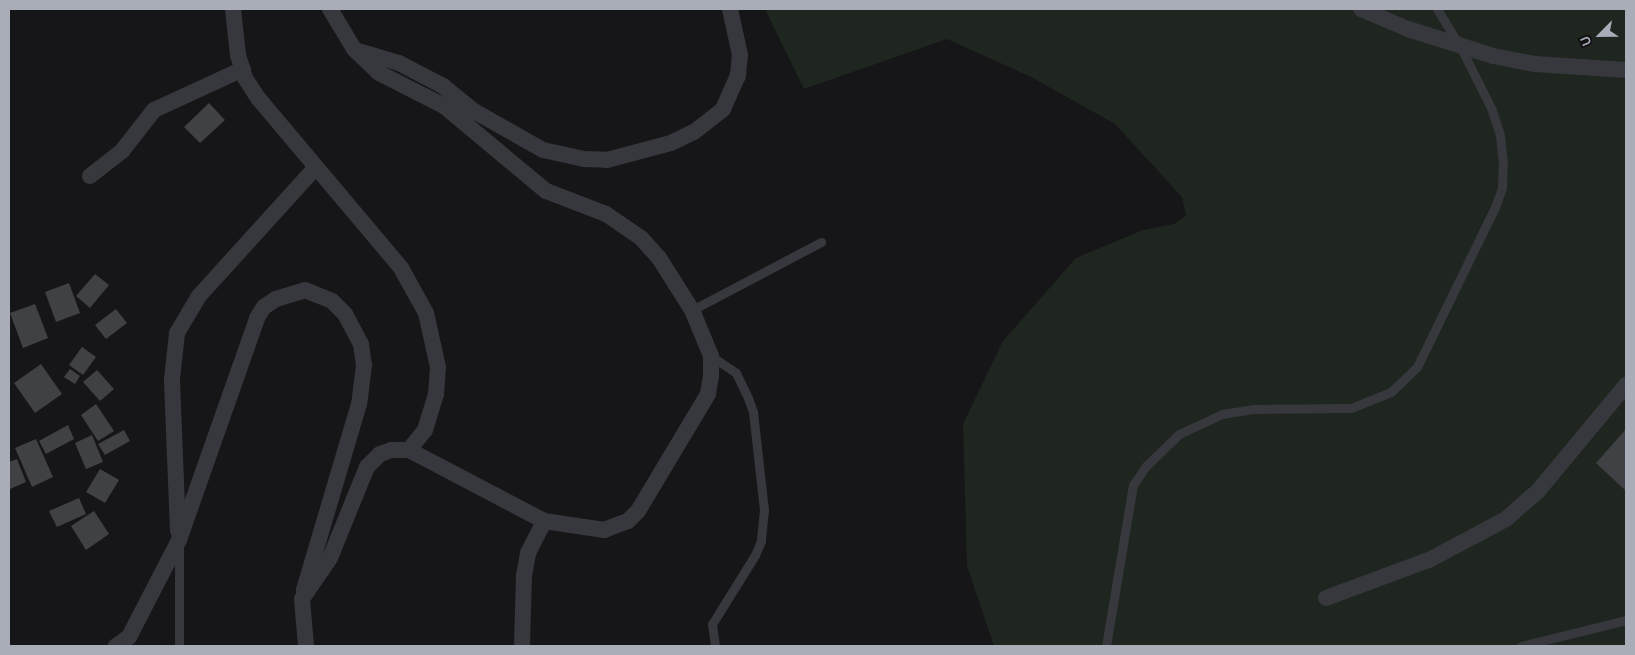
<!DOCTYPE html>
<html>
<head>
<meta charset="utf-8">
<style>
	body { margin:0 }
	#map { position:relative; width:1635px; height:655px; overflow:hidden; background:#161618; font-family:Karla,sans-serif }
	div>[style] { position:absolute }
	.green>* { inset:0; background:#1e261f }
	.building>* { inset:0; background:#404145 }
	.service>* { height:9px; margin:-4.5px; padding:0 4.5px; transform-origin:4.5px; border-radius:4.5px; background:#37383d }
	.minor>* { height:16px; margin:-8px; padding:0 8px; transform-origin:8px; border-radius:8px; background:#37383d }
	span { translate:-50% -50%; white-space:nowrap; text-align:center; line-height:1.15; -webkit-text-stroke:4.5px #111113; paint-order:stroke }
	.frame { position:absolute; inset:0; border:10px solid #a8adb8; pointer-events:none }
	.north { position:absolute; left:1575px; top:10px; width:50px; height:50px; -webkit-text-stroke:4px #111113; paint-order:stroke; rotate:247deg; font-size:14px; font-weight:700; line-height:20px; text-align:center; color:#a8adb8 }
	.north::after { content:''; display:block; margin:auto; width:18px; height:22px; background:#a8adb8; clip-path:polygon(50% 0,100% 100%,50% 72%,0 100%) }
</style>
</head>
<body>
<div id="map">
	<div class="green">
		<i style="clip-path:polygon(765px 9px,1626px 9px,1626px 646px,994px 646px,967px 566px,963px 424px,1003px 341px,1076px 258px,1143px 230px,1174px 224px,1186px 215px,1182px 197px,1115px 124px,1031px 77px,947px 39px,804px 89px)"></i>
	</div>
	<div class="building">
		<i style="clip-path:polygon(209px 103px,225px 120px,200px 143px,184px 127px)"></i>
		<i style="clip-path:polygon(95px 274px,109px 285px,90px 308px,76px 296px)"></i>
		<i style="clip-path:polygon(69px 283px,80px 313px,56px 322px,45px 292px)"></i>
		<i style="clip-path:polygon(35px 304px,48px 338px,23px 348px,10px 313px)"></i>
		<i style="clip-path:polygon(116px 309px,127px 323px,106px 339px,95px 325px)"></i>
		<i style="clip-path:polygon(82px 347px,96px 357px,83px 375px,69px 365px)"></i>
		<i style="clip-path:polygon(41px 364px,62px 394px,35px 413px,14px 383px)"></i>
		<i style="clip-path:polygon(70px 369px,80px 376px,75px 384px,64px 377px)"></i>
		<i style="clip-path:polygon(97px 370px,114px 389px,100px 401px,83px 382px)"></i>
		<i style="clip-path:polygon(96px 404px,114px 431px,98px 441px,81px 415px)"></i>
		<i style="clip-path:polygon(68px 425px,74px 439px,46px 454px,39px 441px)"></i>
		<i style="clip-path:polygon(1626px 429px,1626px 491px,1596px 463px)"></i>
		<i style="clip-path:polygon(124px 430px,130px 441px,105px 455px,98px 444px)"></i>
		<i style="clip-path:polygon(92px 435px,103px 462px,86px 469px,75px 443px)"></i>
		<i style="clip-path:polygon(36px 439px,53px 477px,32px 487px,15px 448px)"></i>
		<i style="clip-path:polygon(17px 459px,26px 482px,10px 489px,9px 462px)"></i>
		<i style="clip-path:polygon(100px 469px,119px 480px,105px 503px,86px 492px)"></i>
		<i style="clip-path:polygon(79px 498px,86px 514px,57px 527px,49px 511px)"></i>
		<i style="clip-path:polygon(94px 511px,109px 534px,86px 550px,71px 526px)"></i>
	</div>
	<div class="service">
		<i style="left:692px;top:310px;width:146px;rotate:-27.8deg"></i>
		<i style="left:711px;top:356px;width:30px;rotate:34deg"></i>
		<i style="left:736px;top:373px;width:28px;rotate:64deg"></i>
		<i style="left:748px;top:398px;width:15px;rotate:70deg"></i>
		<i style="left:753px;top:412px;width:99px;rotate:83.6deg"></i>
		<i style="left:764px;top:510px;width:31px;rotate:96deg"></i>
		<i style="left:761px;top:541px;width:15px;rotate:113deg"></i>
		<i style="left:755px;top:555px;width:81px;rotate:121.9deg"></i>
		<i style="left:712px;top:624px;width:22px;rotate:82deg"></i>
		<i style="left:179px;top:646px;width:98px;rotate:-90deg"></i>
		<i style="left:1106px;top:646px;width:163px;rotate:-80.5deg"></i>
		<i style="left:1133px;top:485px;width:23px;rotate:-56deg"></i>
		<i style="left:1146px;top:466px;width:46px;rotate:-44.1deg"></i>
		<i style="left:1179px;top:434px;width:47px;rotate:-24.9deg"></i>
		<i style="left:1222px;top:414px;width:31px;rotate:-9deg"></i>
		<i style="left:1253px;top:409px;width:98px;rotate:-0.6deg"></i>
		<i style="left:1351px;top:408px;width:43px;rotate:-21.8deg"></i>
		<i style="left:1391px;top:392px;width:36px;rotate:-44deg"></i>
		<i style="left:1417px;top:367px;width:178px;rotate:-64deg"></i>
		<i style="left:1495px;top:207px;width:20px;rotate:-70deg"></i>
		<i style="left:1502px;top:188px;width:24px;rotate:-88deg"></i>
		<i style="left:1503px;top:164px;width:29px;rotate:-96deg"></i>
		<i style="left:1500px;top:135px;width:26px;rotate:-108deg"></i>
		<i style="left:1492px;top:110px;width:69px;rotate:-116.6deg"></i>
		<i style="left:1461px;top:48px;width:46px;rotate:-121.6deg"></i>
		<i style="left:1521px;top:646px;width:108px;rotate:-13.9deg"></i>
	</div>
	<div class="minor">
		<i style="left:233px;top:9px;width:46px;rotate:83.8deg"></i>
		<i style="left:238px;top:55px;width:24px;rotate:73deg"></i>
		<i style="left:245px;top:78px;width:24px;rotate:57deg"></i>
		<i style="left:258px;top:98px;width:222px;rotate:49.9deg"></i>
		<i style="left:401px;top:268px;width:51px;rotate:60.9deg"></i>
		<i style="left:426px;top:313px;width:55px;rotate:77.5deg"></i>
		<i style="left:438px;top:367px;width:27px;rotate:94deg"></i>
		<i style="left:436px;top:394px;width:38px;rotate:107deg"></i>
		<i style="left:425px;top:430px;width:26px;rotate:129deg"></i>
		<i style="left:1361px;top:9px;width:51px;rotate:23.1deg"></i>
		<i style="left:1408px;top:29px;width:89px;rotate:17.6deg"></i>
		<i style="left:1493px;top:56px;width:43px;rotate:10.8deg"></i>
		<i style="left:1535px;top:64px;width:91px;rotate:3.8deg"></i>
		<i style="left:358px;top:51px;width:43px;rotate:16.3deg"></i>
		<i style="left:399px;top:63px;width:50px;rotate:27.6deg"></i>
		<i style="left:443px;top:86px;width:40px;rotate:39deg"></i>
		<i style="left:474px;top:111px;width:79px;rotate:29.5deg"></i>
		<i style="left:543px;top:150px;width:42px;rotate:12.4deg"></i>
		<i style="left:584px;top:159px;width:23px;rotate:2deg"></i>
		<i style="left:607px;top:160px;width:66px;rotate:-14.9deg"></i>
		<i style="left:671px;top:143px;width:25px;rotate:-26deg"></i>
		<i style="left:694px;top:132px;width:37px;rotate:-38deg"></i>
		<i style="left:723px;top:109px;width:36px;rotate:-66deg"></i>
		<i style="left:738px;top:76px;width:21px;rotate:-85deg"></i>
		<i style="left:740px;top:55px;width:47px;rotate:-102.3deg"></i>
		<i style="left:90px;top:176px;width:41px;rotate:-38deg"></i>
		<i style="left:122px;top:151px;width:52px;rotate:-52deg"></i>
		<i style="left:154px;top:110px;width:98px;rotate:-24.7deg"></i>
		<i style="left:178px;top:531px;width:152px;rotate:-92.3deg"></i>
		<i style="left:172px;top:379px;width:46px;rotate:-83.8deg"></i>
		<i style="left:177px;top:333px;width:43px;rotate:-59.3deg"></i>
		<i style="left:199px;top:296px;width:173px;rotate:-47.8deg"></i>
		<i style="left:1326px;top:598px;width:110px;rotate:-20.3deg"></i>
		<i style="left:1429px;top:560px;width:87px;rotate:-28deg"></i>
		<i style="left:1506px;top:519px;width:43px;rotate:-41.2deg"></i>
		<i style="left:1538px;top:491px;width:138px;rotate:-50.3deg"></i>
		<i style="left:116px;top:646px;width:16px;rotate:-35deg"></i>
		<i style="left:129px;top:637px;width:109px;rotate:-62.7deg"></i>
		<i style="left:179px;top:540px;width:235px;rotate:-70.6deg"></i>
		<i style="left:257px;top:318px;width:13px;rotate:-58deg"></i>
		<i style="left:264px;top:307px;width:14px;rotate:-34deg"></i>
		<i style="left:276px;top:299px;width:30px;rotate:-17deg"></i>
		<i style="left:305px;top:290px;width:29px;rotate:22deg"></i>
		<i style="left:332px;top:301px;width:18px;rotate:45deg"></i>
		<i style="left:345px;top:314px;width:34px;rotate:62deg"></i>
		<i style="left:361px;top:344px;width:21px;rotate:82deg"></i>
		<i style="left:364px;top:365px;width:39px;rotate:97deg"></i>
		<i style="left:359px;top:404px;width:194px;rotate:106.5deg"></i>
		<i style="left:306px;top:646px;width:47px;rotate:-94.9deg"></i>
		<i style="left:302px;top:599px;width:50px;rotate:-55.7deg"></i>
		<i style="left:330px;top:558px;width:98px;rotate:-67.9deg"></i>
		<i style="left:367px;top:467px;width:18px;rotate:-45deg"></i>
		<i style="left:380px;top:454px;width:12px;rotate:-20deg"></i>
		<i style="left:391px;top:450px;width:18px"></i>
		<i style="left:409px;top:450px;width:153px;rotate:27.7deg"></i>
		<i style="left:544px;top:521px;width:61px;rotate:8.5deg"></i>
		<i style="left:604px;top:530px;width:26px;rotate:-21deg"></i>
		<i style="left:628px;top:521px;width:14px;rotate:-45deg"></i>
		<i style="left:638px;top:511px;width:136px;rotate:-59.1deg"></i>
		<i style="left:708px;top:394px;width:18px;rotate:-81deg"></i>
		<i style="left:711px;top:376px;width:20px;rotate:-90deg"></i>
		<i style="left:711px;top:356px;width:50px;rotate:-112.4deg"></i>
		<i style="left:692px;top:310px;width:62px;rotate:-122.4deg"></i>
		<i style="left:659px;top:258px;width:27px;rotate:-132deg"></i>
		<i style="left:641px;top:238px;width:42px;rotate:-145.6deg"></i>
		<i style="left:606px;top:214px;width:64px;rotate:-159deg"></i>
		<i style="left:546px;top:191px;width:133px;rotate:-140.2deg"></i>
		<i style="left:444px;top:106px;width:73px;rotate:-153.1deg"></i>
		<i style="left:379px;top:73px;width:35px;rotate:-136deg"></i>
		<i style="left:354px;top:49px;width:47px;rotate:-121deg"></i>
		<i style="left:522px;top:646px;width:70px;rotate:-88.4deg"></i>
		<i style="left:524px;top:576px;width:23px;rotate:-80deg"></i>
		<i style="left:528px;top:553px;width:36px;rotate:-63deg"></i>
	</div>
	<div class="frame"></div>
	<div class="north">U</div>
</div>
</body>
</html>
